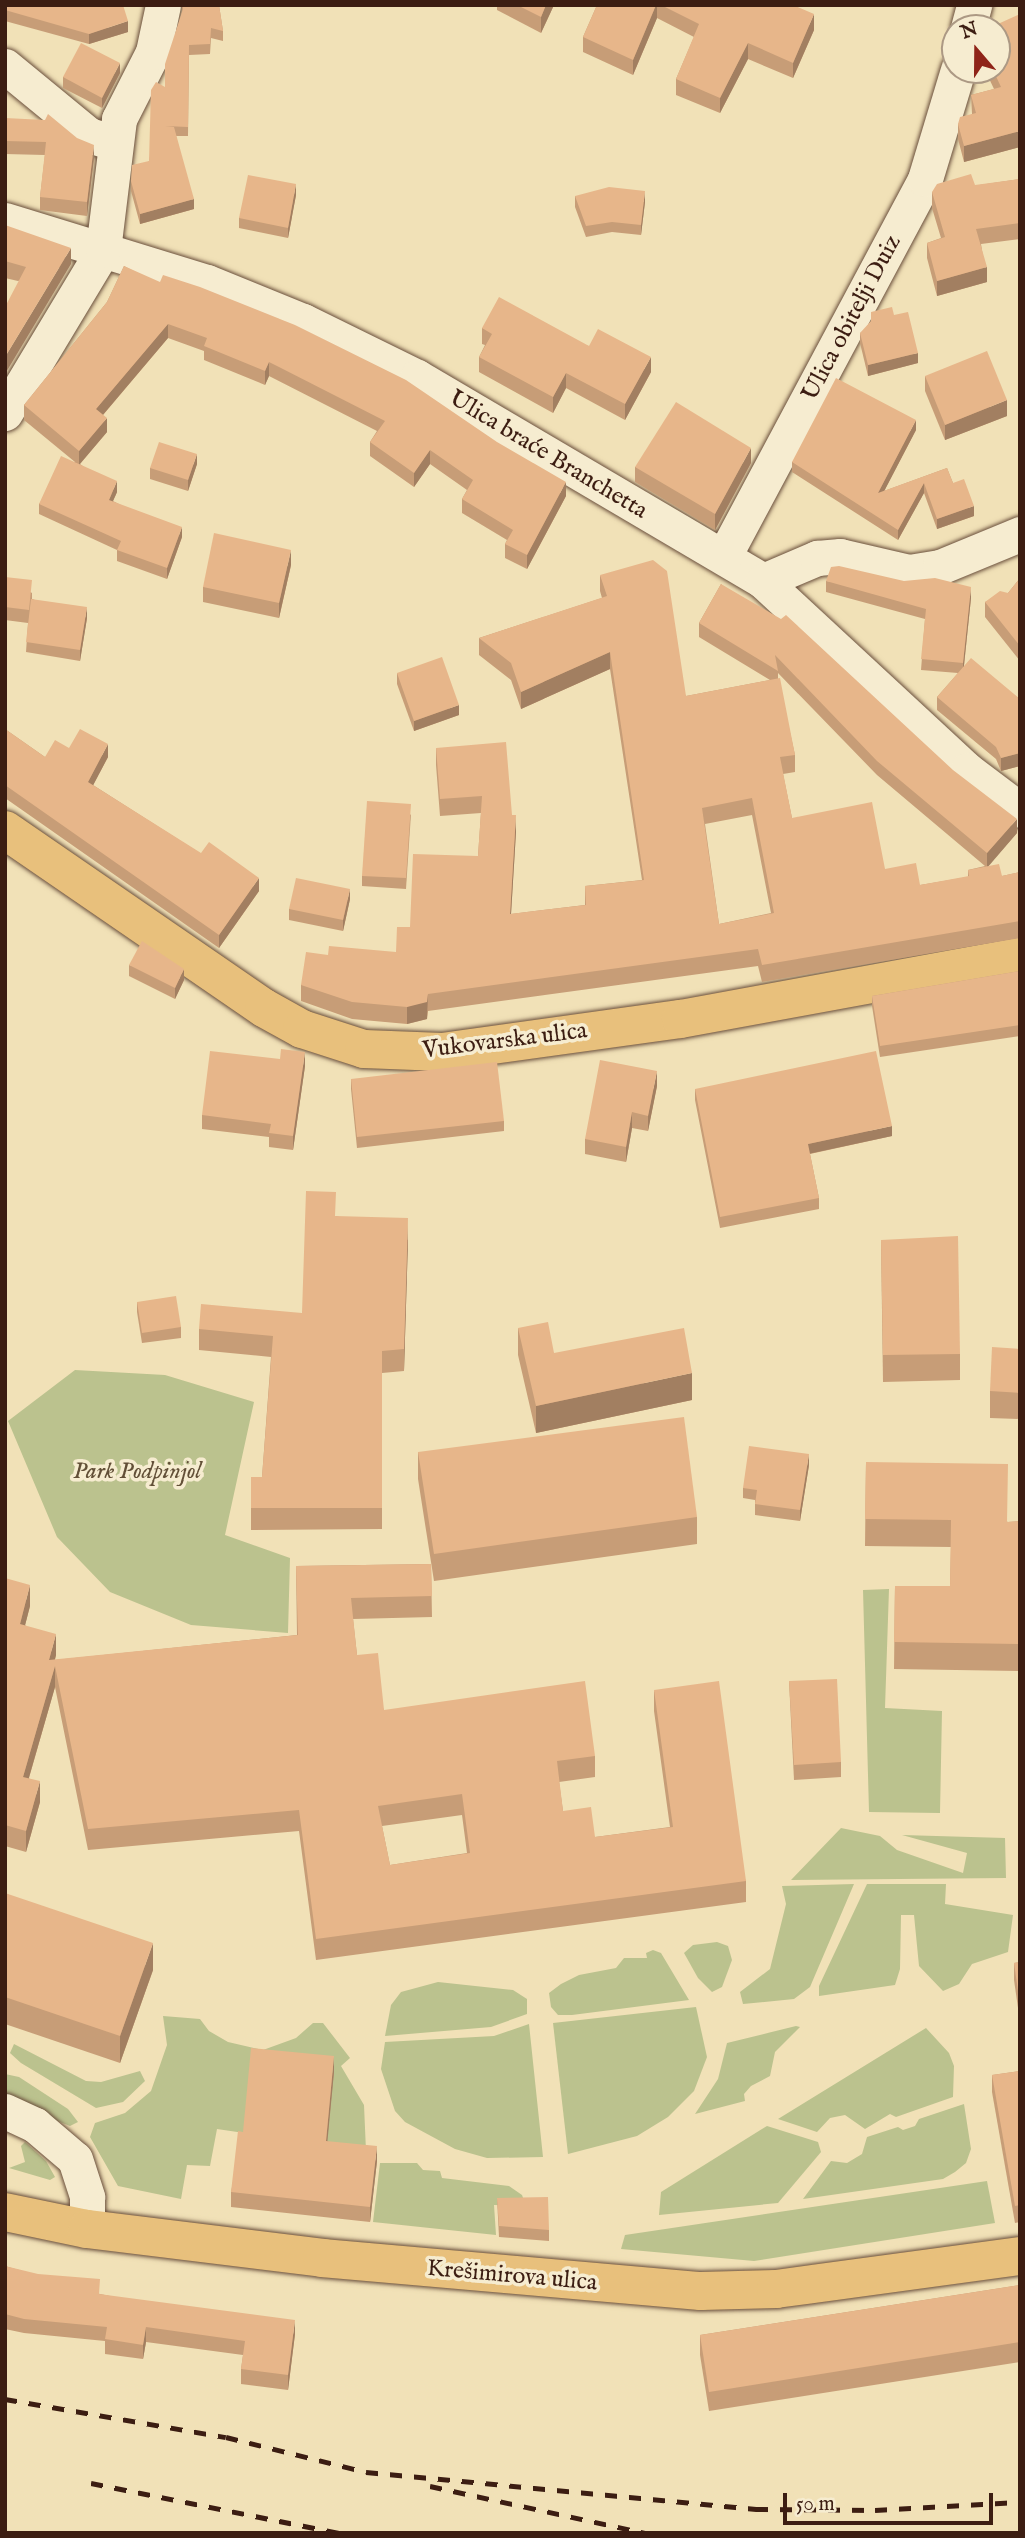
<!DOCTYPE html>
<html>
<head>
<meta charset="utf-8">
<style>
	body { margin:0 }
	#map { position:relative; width:1025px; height:2538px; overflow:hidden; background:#f1e1b7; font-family:"IM FELL English",serif }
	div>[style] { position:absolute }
	.green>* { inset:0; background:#bbc28e }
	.roads { filter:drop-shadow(0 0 2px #694e3b) drop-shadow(0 0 2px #694e3b) }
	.minor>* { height:35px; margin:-17.5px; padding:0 17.5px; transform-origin:17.5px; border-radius:17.5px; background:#f6ecd0 }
	.major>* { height:38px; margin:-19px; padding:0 19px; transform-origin:19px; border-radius:19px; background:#e8c07c }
	.rail>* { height:5px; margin-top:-2.5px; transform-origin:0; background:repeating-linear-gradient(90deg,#3c1d12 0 12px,transparent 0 24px) }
	.wall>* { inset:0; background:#c79d77 }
	.shaded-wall>* { inset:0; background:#a27f61 }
	.building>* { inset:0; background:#e7b68a }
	span { translate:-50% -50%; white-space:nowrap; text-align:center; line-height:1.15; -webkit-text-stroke:7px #f6ecd0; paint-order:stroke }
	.street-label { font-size:24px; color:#3c1d12 }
	.park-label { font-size:24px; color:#624f37; font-style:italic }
	.frame { position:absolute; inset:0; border:7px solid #3c1d12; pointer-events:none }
	.north { position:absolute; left:941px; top:14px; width:70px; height:70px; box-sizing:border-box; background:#f6ecd0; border:2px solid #ac9984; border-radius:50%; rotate:340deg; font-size:19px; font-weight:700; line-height:28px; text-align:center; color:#3c1d12 }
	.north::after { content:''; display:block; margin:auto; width:24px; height:32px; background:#8f2418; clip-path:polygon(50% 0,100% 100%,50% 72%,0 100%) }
	.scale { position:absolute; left:783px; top:2493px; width:210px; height:32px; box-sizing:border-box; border:4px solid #3c1d12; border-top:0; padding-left:9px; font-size:21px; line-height:24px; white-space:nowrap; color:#3c1d12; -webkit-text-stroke:5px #f6ecd0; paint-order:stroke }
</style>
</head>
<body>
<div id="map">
	<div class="green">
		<i style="clip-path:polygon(75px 1370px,165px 1375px,254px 1402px,225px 1535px,290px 1558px,288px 1633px,191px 1625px,110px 1592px,57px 1537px,8px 1421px)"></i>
		<i style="clip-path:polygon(889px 1589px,885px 1708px,942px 1711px,940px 1813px,869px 1812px,863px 1590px)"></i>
		<i style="clip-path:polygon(841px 1828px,880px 1836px,897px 1850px,963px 1873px,967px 1853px,902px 1835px,1005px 1838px,1006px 1878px,791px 1880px)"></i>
		<i style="clip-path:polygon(854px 1884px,810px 1987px,794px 1999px,743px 2004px,740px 1992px,770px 1969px,786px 1904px,782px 1886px)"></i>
		<i style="clip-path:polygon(867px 1884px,946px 1884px,945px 1904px,1013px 1915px,1008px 1952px,972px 1964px,959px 1984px,943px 1991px,919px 1966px,914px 1915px,901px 1915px,900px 1969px,895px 1985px,819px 1996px,819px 1986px)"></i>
		<i style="clip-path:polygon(717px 1942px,728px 1946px,732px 1960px,722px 1987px,712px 1992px,698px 1978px,684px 1953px,693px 1945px)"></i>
		<i style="clip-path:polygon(653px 1950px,661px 1953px,689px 2000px,572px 2015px,558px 2015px,551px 2007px,549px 1993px,561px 1984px,579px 1975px,616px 1968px,624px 1958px,647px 1958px,646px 1953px)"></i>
		<i style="clip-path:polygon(438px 1982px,513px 1990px,527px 1999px,527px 2014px,491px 2027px,385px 2036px,391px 2005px,401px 1992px)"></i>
		<i style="clip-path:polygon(696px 2007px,707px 2057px,694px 2091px,668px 2117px,637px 2136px,568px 2154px,553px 2023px)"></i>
		<i style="clip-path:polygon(163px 2016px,200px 2019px,209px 2031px,228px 2042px,263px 2050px,296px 2038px,313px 2023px,323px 2023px,350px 2058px,341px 2066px,364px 2105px,366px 2151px,217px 2129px,210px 2166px,187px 2165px,181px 2199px,118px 2186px,90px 2137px,95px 2123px,125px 2113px,151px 2091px,167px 2045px)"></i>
		<i style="clip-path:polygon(529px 2024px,543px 2157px,487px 2158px,455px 2149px,405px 2122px,395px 2111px,381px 2069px,385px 2042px,494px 2036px)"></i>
		<i style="clip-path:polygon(796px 2026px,800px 2027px,775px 2052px,770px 2076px,751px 2086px,744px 2094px,745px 2101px,695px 2114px,718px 2079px,727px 2043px)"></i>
		<i style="clip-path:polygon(926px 2028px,949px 2053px,954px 2066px,953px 2097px,896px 2117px,890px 2114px,865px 2129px,845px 2115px,830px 2118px,817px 2132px,778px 2119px)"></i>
		<i style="clip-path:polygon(14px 2044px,86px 2081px,101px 2082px,140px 2071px,145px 2081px,123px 2102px,96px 2108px,21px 2063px,10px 2053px)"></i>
		<i style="clip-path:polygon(5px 2074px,19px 2077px,68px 2109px,78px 2122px,70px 2126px,5px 2100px)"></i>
		<i style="clip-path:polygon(964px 2104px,971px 2149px,966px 2163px,955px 2172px,943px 2179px,803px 2199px,831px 2161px,847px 2163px,862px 2154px,867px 2137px,898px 2127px,903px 2130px,915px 2126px,919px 2119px)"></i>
		<i style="clip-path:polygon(767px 2126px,818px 2142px,821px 2152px,778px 2203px,659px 2215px,661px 2192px)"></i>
		<i style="clip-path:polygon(25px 2142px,46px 2161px,55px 2177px,50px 2180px,9px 2168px,25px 2162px,21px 2146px)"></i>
		<i style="clip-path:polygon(380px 2163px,417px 2163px,423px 2170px,440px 2171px,442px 2178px,509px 2186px,522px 2195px,526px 2206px,494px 2205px,496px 2235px,373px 2222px)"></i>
		<i style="clip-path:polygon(987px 2181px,995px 2223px,754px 2261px,621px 2249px,625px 2235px)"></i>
	</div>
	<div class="roads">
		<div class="minor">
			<i style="left:968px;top:28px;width:24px;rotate:-75deg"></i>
			<i style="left:5px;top:66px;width:109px;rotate:39.4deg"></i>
			<i style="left:89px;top:135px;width:25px;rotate:18deg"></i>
			<i style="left:5px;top:220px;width:211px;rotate:17.1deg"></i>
			<i style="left:207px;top:282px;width:104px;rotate:22.1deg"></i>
			<i style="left:303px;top:321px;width:127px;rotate:26.2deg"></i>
			<i style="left:417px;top:377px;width:402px;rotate:30.5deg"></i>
			<i style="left:763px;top:581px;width:278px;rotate:42.8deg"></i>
			<i style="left:967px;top:770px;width:66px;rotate:37deg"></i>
			<i style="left:5px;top:413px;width:190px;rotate:-59deg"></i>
			<i style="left:103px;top:250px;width:132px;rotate:-83deg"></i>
			<i style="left:119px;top:119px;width:75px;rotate:-63.1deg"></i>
			<i style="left:153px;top:52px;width:48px;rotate:-78deg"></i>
			<i style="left:724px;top:556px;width:427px;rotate:-61.9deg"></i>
			<i style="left:925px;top:179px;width:114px;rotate:-73.2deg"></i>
			<i style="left:763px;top:581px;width:59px;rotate:-23.1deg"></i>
			<i style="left:817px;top:558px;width:23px;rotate:-5deg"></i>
			<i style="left:840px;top:556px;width:71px;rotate:13.1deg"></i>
			<i style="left:909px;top:572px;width:31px;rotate:-9deg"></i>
			<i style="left:940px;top:567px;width:87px;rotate:-22.4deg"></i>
			<i style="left:5px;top:2111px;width:33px;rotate:25deg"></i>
			<i style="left:35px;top:2125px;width:52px;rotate:40.4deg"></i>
			<i style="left:75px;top:2159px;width:40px;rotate:72deg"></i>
			<i style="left:87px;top:2197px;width:32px;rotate:90deg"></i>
		</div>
		<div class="major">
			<i style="left:5px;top:830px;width:314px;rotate:34.5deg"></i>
			<i style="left:264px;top:1008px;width:43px;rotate:28.9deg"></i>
			<i style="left:302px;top:1029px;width:65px;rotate:17.9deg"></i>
			<i style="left:364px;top:1049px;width:78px;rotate:2.2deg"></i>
			<i style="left:442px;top:1052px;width:241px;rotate:-7.9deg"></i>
			<i style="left:681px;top:1019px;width:345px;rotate:-10.4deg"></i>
			<i style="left:5px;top:2212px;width:84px;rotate:11.7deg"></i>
			<i style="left:87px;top:2229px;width:237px;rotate:7deg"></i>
			<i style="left:322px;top:2258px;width:380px;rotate:5deg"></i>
			<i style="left:701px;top:2291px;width:75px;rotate:-1.5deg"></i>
			<i style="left:776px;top:2289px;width:246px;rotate:-7.7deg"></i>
		</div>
	</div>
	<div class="rail">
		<i style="left:5px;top:2399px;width:224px;rotate:9.8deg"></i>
		<i style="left:226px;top:2437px;width:144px;rotate:14deg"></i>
		<i style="left:366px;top:2472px;width:392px;rotate:5.4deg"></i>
		<i style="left:756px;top:2509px;width:119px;rotate:0.5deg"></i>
		<i style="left:875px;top:2510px;width:145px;rotate:-3.2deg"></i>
		<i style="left:91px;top:2483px;width:253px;rotate:11.4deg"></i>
		<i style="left:430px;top:2486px;width:220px;rotate:12.3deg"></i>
	</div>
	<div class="wall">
		<i style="clip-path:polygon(5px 5px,128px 32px,89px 44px,5px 21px)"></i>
		<i style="clip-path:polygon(182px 5px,219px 5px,223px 31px,223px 41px,211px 38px,210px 54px,189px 55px,188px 136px,176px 136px,194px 209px,140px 224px,131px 191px,131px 181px,149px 161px,182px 11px)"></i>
		<i style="clip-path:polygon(497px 5px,554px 5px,541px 33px,497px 10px)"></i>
		<i style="clip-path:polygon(597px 5px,793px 5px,814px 30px,793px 78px,748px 59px,720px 113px,676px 95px,676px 79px,694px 37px,657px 18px,633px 75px,583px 52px,583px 37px)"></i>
		<i style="clip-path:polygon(985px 70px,997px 70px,1020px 147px,964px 162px,958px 139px,958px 124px,972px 114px,971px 95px,994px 89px)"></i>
		<i style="clip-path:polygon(120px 73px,102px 108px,63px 88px,63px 77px)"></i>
		<i style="clip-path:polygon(5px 118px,94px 158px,87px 216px,40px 210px,40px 197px,45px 155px,5px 154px)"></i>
		<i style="clip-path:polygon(1020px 179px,1020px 239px,981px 244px,987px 282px,937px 296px,927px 258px,927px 243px,941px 238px,932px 208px,932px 192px)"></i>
		<i style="clip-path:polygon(296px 195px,288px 238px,239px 228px,239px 218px)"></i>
		<i style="clip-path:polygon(575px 196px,645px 202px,641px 235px,612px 232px,586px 237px,575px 207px)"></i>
		<i style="clip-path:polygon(5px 225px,71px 264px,18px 281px,5px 278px)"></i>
		<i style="clip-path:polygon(124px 266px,566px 496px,527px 569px,505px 558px,505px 544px,507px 540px,462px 513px,462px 499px,467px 490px,430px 464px,414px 487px,370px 456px,370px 442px,377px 431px,269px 376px,265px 385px,204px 360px,204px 351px,168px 338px,103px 415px,107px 432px,80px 464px,117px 492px,113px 501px,182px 537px,167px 579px,117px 561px,117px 550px,39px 514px,39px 504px,75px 462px,24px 420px,24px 405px,107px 302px)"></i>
		<i style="clip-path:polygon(894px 315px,918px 363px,868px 376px,860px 343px,860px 333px)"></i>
		<i style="clip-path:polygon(482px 328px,589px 346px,651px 372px,625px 420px,566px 388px,553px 413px,479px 372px,479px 357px,485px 345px,482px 344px)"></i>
		<i style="clip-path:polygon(925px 376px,1007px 416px,945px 440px,925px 391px)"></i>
		<i style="clip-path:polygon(916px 430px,884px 491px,947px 468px,953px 483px,974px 516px,937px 529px,924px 493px,898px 540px,792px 472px,792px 462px)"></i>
		<i style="clip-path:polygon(751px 463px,715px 530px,635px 482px,635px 467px)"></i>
		<i style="clip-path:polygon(197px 464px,188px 491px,150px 479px,150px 468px)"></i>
		<i style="clip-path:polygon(291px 565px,279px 618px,203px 602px,203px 587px)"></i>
		<i style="clip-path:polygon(evenodd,600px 575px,686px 696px,770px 680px,699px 637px,699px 623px,721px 584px,1017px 833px,988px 866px,1002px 876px,1020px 872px,1020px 938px,762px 982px,758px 966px,428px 1011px,427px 1019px,407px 1024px,352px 1019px,301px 1001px,301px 985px,328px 955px,396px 952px,410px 927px,478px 856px,481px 813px,440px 816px,436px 765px,436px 748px,512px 815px,516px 832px,511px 914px,585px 905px,585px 886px,642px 880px,610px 669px,521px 709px,511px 680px,479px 655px,479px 638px,602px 598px,600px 591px,600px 575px,778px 673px,877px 775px,985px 866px,968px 870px,968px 877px,920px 885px,885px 869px,792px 818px,783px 774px,795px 772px,795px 755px,778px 678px,778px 673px,600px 575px,752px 815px,771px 913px,719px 924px,705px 824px,752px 815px)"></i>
		<i style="clip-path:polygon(5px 577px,32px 593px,32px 599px,87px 618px,80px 661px,26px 652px,28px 623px,5px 620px)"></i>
		<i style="clip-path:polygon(1020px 578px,1020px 661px,985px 617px,985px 602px,1008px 593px)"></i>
		<i style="clip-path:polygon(826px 581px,971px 598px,964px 666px,1020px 699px,1020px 766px,1001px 771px,996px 759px,937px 710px,937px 697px,958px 673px,921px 670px,925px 619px,826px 592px)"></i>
		<i style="clip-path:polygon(397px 673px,459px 715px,414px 731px,397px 684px)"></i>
		<i style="clip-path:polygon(5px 729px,45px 757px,69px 748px,108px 757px,93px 785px,259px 891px,219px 948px,5px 798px)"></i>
		<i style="clip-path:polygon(411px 814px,406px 889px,362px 886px,362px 876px)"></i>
		<i style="clip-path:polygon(350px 899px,343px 931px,289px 920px,289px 909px)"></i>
		<i style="clip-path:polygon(129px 965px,184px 980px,175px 999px,129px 976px)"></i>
		<i style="clip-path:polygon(1020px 971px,1020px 1036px,880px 1057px,872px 1006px,872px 996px)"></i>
		<i style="clip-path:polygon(305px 1066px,293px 1150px,269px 1147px,269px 1137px,202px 1129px,202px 1115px)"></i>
		<i style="clip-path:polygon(351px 1079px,504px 1121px,504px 1131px,357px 1148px,351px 1089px)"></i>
		<i style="clip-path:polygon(657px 1086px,648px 1131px,632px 1128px,626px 1162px,585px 1154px,585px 1139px)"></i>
		<i style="clip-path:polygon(695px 1089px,892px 1136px,810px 1154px,819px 1198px,819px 1209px,720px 1228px,695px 1100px)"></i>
		<i style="clip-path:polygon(336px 1216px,408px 1240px,404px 1371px,382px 1373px,382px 1529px,251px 1530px,251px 1477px,262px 1477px,271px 1357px,199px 1350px,199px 1329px,302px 1313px)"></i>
		<i style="clip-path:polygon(881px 1240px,960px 1354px,960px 1380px,883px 1382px)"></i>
		<i style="clip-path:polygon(137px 1302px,181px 1327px,181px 1338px,142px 1343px,137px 1312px)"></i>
		<i style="clip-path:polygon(518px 1328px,554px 1353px,692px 1400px,536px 1433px,518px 1355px)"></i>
		<i style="clip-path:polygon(1020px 1349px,1020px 1419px,990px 1418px,990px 1391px)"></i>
		<i style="clip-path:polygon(418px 1452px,697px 1517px,697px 1544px,434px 1581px,418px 1479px)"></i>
		<i style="clip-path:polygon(866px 1462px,1008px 1522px,1020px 1521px,1020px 1671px,894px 1669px,895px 1586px,950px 1586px,951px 1547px,865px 1546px)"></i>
		<i style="clip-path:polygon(809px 1465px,800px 1521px,755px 1515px,755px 1500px,743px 1498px,743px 1488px)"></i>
		<i style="clip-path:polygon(evenodd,431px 1564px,432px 1617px,353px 1619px,357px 1655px,384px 1710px,595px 1756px,595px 1777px,559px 1782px,563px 1811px,595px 1837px,670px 1827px,654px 1711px,654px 1690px,746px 1881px,746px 1902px,316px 1960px,299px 1831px,88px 1850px,55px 1687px,29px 1778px,40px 1802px,26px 1852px,5px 1846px,5px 1578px,30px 1606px,25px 1625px,56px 1655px,55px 1660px,297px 1635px,296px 1566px,431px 1564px,462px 1815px,467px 1853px,390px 1865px,382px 1826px,462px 1815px)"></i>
		<i style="clip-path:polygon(789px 1681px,841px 1762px,841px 1777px,794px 1780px)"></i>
		<i style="clip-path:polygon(5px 1893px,153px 1970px,120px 2063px,5px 2024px)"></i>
		<i style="clip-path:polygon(1020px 1962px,1020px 2022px,1014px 1980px,1014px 1963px)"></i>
		<i style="clip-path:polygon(1020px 2071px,1020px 2222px,1015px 2223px,992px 2092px,992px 2075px)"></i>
		<i style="clip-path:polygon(334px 2072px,327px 2141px,377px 2161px,370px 2222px,231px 2207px,231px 2192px,243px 2132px)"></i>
		<i style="clip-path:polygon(497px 2198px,549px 2230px,549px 2241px,499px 2237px)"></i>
		<i style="clip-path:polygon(5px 2266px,100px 2294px,295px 2334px,288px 2390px,241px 2384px,241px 2369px,243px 2355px,146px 2342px,143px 2359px,105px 2354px,105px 2341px,24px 2333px,5px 2329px)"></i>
		<i style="clip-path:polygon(1020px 2285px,1020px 2362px,709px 2411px,700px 2355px,700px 2335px)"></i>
	</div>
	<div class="shaded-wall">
		<i style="clip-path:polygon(546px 5px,554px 5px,541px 33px,541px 17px)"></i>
		<i style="clip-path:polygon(656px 5px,657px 5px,657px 18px,633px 75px,633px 60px)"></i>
		<i style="clip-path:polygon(814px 14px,814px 30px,793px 78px,793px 63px)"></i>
		<i style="clip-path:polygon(128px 21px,128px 32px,89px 44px,89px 34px)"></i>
		<i style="clip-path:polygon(748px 43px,748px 59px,720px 113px,720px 98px)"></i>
		<i style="clip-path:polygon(120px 63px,120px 73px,102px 108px,102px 98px)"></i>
		<i style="clip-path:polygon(1020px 131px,1020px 147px,964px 162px,964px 146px)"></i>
		<i style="clip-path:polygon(94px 145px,94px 158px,87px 216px,87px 202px)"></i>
		<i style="clip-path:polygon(296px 184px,296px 195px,288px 238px,288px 228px)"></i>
		<i style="clip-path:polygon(645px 191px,645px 202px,641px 235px,641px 225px)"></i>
		<i style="clip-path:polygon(194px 199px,194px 209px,140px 224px,140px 214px)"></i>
		<i style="clip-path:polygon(71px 248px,71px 264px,5px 374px,5px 357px)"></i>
		<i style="clip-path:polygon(987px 267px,987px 282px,937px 296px,937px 281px)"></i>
		<i style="clip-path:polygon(168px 324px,168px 338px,96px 423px,96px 409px)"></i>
		<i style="clip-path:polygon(918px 353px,918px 363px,868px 376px,868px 365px)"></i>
		<i style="clip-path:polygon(651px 357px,651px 372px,625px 420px,625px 404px)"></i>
		<i style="clip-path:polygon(269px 362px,269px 376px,265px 385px,265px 371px)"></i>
		<i style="clip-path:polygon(566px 373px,566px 388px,553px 413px,553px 397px)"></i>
		<i style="clip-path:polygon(1007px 400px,1007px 416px,945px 440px,945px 425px)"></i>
		<i style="clip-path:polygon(107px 418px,107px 432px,79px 465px,79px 451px)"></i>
		<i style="clip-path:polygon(916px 420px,916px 430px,878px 503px,878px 493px)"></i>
		<i style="clip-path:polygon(751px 448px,751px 463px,715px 530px,715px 514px)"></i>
		<i style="clip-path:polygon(430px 450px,430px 464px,414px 487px,414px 473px)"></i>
		<i style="clip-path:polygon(197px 454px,197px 464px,188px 491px,188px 480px)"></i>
		<i style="clip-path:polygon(117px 481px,117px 492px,109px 510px,109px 500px)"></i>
		<i style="clip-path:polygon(566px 482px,566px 496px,527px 569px,527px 555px)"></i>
		<i style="clip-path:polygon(924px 483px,924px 493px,898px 540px,898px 530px)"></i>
		<i style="clip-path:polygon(974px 506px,974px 516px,937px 529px,937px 519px)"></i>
		<i style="clip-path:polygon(182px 527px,182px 537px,167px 579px,167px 568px)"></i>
		<i style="clip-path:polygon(291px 550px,291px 565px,279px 618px,279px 603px)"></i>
		<i style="clip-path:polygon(971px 587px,971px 598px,963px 674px,963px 663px)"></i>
		<i style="clip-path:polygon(87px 607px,87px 618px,80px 661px,80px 650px)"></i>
		<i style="clip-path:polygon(610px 652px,610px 669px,521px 709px,521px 692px)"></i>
		<i style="clip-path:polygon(459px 705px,459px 715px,414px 731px,414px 721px)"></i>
		<i style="clip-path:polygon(108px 744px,108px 757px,88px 795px,88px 782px)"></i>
		<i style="clip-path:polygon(1020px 753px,1020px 766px,1001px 771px,1001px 758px)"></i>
		<i style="clip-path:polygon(516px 815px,516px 832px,510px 931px,510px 914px)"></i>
		<i style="clip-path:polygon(1017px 819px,1017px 833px,987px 868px,987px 853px)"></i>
		<i style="clip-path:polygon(259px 878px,259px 891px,219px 948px,219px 935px)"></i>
		<i style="clip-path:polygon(350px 889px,350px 899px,343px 931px,343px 920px)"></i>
		<i style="clip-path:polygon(184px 969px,184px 980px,175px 999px,175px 988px)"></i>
		<i style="clip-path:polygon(428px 994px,427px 1019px,407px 1024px,407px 1007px)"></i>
		<i style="clip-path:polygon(305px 1052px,305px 1066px,293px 1150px,293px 1136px)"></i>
		<i style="clip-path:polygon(657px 1071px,657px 1086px,648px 1131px,648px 1116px)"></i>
		<i style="clip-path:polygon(632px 1112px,632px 1128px,626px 1162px,626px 1147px)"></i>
		<i style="clip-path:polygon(892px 1126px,892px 1136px,808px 1154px,808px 1144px)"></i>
		<i style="clip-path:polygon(408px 1218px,408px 1240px,404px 1371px,404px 1349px)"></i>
		<i style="clip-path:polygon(692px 1373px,692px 1400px,536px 1433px,536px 1406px)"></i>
		<i style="clip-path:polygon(809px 1454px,809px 1465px,800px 1521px,800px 1510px)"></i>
		<i style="clip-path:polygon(30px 1585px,30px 1606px,20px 1645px,20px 1624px)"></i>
		<i style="clip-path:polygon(56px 1634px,56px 1655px,49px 1681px,49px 1660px)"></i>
		<i style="clip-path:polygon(55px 1666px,55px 1687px,23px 1798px,23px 1777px)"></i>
		<i style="clip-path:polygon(40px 1781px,40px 1802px,26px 1852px,26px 1831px)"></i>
		<i style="clip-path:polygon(153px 1943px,153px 1970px,120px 2063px,120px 2036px)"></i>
		<i style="clip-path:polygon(334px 2056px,334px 2072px,326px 2156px,326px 2141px)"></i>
		<i style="clip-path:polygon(377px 2146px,377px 2161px,370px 2222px,370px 2207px)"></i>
		<i style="clip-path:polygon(295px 2320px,295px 2334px,288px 2390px,288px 2375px)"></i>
		<i style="clip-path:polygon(146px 2327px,146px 2342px,143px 2359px,143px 2345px)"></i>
	</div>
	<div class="building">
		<i style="clip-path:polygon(5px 5px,123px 5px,128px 21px,89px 34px,5px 10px)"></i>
		<i style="clip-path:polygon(183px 5px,219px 5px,223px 31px,211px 28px,210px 44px,189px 45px,188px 127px,165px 126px,174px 127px,194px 199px,140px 214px,131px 181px,132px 165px,149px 161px,151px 90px,156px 82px,165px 87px,165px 64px,183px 9px)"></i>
		<i style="clip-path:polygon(517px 5px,546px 5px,541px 17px)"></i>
		<i style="clip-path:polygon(597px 5px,656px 5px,633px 60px,583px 37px)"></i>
		<i style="clip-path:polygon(661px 5px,793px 5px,814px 14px,793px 63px,748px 43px,720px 98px,676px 79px,699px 24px)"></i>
		<i style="clip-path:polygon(1020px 14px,1020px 131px,964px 146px,958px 124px,960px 117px,976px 113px,971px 95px,1001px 87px,993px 70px,997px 70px,997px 28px,989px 28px)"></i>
		<i style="clip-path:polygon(81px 43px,120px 63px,102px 98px,63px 77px)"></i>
		<i style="clip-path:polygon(48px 114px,77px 138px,94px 145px,87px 202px,40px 197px,46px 142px,5px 141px,5px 118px,45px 120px)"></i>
		<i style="clip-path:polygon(971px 174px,975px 185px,1020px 179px,1020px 223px,976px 229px,987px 267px,937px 281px,927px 243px,945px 237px,932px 192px,937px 184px)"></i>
		<i style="clip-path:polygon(248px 175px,296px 184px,288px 228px,239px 218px)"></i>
		<i style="clip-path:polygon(609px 187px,645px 191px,641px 225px,612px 222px,586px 226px,575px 196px)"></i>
		<i style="clip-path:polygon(5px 225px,71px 248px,5px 357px,5px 307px,26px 267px,5px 261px)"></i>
		<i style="clip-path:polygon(124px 266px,160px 282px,163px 275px,200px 287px,295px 325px,406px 380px,497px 442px,566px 482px,527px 555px,505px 544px,513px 530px,462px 499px,473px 480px,430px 450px,414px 473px,370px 442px,385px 421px,269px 362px,265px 371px,204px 346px,207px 338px,168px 324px,96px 409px,107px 418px,79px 451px,24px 405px,107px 302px)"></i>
		<i style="clip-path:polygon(499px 297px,589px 346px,598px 329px,651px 357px,625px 404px,566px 373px,553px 397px,479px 357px,492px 334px,482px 328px)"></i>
		<i style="clip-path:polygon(892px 307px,894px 315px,908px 312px,918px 353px,868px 365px,860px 333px,871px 321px,871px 312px)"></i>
		<i style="clip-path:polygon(987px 351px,1007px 400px,945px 425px,925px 376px)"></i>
		<i style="clip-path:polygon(836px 378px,916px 420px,878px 493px,947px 468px,953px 483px,964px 479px,974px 506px,937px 519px,924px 483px,898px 530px,792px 462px)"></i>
		<i style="clip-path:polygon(676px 402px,751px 448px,715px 514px,635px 467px)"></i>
		<i style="clip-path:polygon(159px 442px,197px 454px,188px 480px,150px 468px)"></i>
		<i style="clip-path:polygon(61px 456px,117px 481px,109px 500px,182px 527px,167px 568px,117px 550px,121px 541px,39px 504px)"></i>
		<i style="clip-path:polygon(214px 533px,291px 550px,279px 603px,203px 587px)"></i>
		<i style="clip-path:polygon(evenodd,653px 560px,667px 571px,686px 696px,780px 678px,795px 755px,780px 757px,792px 818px,872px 802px,885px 869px,916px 863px,920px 885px,969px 876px,968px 870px,999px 864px,1002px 876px,1020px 872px,1020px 921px,762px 965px,758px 949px,428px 994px,427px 1002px,407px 1007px,352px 1002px,301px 985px,306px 952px,328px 955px,329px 946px,396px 952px,397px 927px,410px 927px,413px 854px,478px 856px,482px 796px,440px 799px,436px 748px,506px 742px,512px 815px,516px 815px,510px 914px,586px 905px,585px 886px,644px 880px,610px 652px,521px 692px,511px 663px,479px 638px,607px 596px,600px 575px,653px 560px,752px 798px,774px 913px,719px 924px,702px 808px,752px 798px)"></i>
		<i style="clip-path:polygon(839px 566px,904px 581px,935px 578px,971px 587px,963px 663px,921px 659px,926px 609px,826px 581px,831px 567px)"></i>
		<i style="clip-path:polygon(5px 577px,32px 580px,29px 610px,5px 607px)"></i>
		<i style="clip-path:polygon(1020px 578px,1020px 646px,985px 602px,1000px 591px,1008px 593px)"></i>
		<i style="clip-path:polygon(721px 584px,781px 619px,786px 615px,953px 770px,1017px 819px,987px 853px,877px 761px,775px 655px,778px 671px,699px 623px)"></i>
		<i style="clip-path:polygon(31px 599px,87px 607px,80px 650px,26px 642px)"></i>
		<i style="clip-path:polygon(442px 657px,459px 705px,414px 721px,397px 673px)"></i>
		<i style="clip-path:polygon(971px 658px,1020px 699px,1020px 753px,1001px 758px,996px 747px,937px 697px)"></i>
		<i style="clip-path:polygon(5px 729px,45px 757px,55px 740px,69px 748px,80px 729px,108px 744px,88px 782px,201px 853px,209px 842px,259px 878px,219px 935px,5px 785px)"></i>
		<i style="clip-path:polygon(367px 801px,411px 804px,406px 878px,362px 876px)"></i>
		<i style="clip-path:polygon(296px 878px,350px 889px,343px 920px,289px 909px)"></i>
		<i style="clip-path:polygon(142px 941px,184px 969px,175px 988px,129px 965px)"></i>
		<i style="clip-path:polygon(1020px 971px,1020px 1025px,880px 1046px,872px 996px)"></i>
		<i style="clip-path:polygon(281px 1049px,305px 1052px,293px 1136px,269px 1133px,271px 1124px,202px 1115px,210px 1051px,280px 1059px)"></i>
		<i style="clip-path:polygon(876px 1051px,892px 1126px,808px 1144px,819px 1198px,720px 1217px,695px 1089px)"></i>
		<i style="clip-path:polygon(600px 1060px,657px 1071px,648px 1116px,632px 1112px,626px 1147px,585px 1139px)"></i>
		<i style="clip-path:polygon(497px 1062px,504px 1121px,357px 1137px,351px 1079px)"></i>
		<i style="clip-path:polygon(306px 1191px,336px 1192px,335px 1216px,408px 1218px,404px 1349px,382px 1351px,382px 1508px,251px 1508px,251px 1477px,262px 1477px,273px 1336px,199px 1329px,201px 1304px,302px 1313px)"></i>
		<i style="clip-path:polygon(958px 1236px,960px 1354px,883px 1355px,881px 1240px)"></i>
		<i style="clip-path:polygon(176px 1296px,181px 1327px,142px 1333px,137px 1302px)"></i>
		<i style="clip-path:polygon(548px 1322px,554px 1353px,684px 1328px,692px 1373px,536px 1406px,518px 1328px)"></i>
		<i style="clip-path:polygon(992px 1347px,1020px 1349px,1020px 1393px,990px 1391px)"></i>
		<i style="clip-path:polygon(684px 1417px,697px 1517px,434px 1554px,418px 1452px)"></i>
		<i style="clip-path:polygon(749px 1446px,809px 1454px,800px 1510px,755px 1504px,757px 1490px,743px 1488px)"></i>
		<i style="clip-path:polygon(866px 1462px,1008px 1464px,1007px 1522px,1020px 1521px,1020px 1644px,894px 1642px,895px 1586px,950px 1586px,951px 1520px,865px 1519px)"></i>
		<i style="clip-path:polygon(evenodd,431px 1564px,432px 1596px,351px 1598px,357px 1655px,378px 1653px,384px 1710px,585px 1681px,595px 1756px,557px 1761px,563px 1811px,591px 1807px,595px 1837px,673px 1827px,654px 1690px,719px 1681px,746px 1881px,316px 1939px,299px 1810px,88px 1829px,55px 1666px,23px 1777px,40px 1781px,26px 1831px,5px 1825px,5px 1578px,30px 1585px,20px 1624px,56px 1634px,49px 1660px,298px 1635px,296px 1566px,431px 1564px,462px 1794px,470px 1853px,390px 1865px,378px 1806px,462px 1794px)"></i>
		<i style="clip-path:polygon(837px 1679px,841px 1762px,794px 1765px,789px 1681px)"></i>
		<i style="clip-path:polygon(5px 1893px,153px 1943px,120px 2036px,5px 1997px)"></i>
		<i style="clip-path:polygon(1020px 1962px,1020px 2005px,1014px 1963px)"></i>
		<i style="clip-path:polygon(251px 2048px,334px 2056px,326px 2141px,377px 2146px,370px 2207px,231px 2192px,238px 2131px,243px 2132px)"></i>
		<i style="clip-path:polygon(1020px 2071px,1020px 2205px,1015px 2206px,992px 2075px)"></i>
		<i style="clip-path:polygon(548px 2197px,549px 2230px,499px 2226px,497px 2198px)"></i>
		<i style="clip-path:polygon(5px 2266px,38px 2274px,100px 2279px,99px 2294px,295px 2320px,288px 2375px,241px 2369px,245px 2341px,146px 2327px,143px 2345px,105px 2339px,107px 2327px,24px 2319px,5px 2314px)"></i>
		<i style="clip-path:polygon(1020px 2285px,1020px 2342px,709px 2392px,700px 2335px)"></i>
	</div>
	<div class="street-label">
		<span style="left:852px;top:318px;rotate:-62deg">Ulica obitelji Duiz</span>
		<span style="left:548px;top:455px;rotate:31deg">Ulica braće Branchetta</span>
		<span style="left:505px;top:1041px;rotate:-7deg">Vukovarska ulica</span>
		<span style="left:512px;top:2276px;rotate:5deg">Krešimirova ulica</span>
	</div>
	<div class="park-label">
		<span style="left:137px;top:1472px">Park Podpinjol</span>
	</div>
	<div class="frame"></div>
	<div class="north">N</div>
	<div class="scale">50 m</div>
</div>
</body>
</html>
